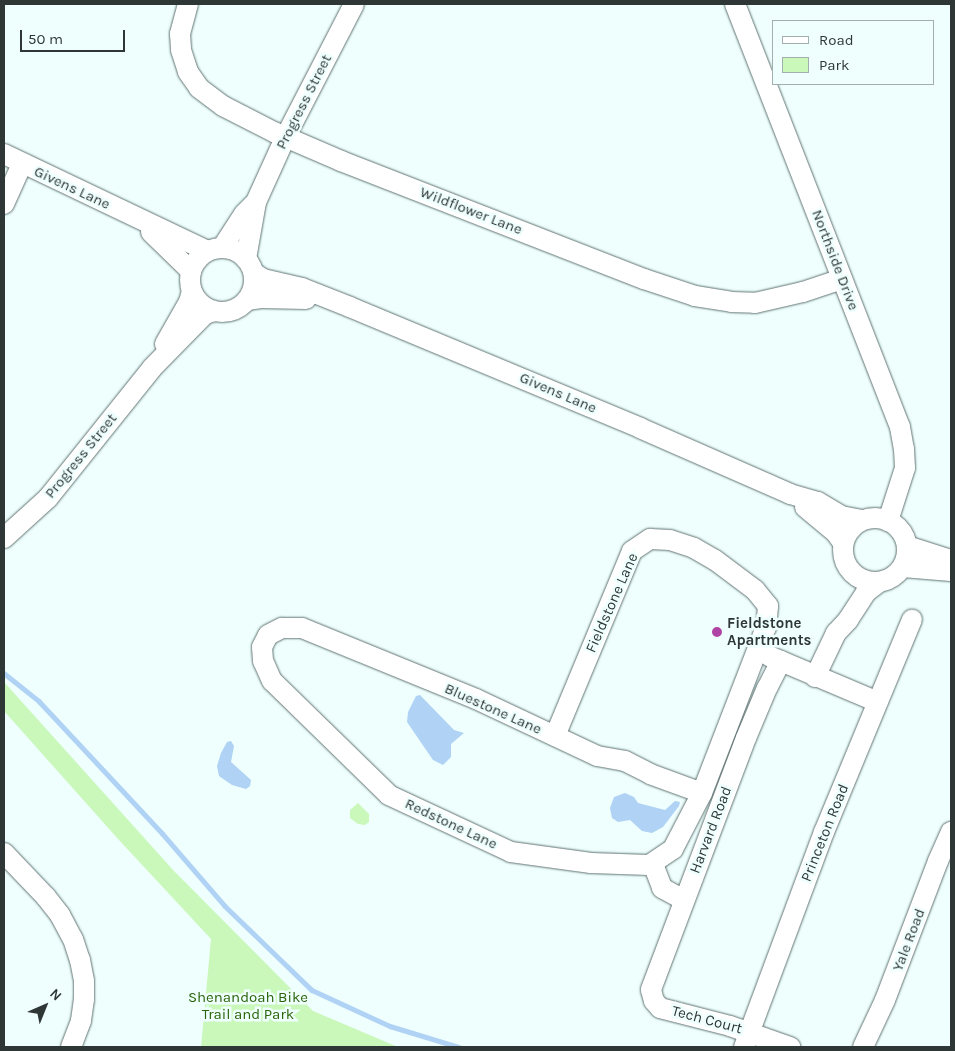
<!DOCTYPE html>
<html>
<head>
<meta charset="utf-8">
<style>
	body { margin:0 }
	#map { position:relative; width:955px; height:1051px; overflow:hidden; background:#eefffe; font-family:Karla,sans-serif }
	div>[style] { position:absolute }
	.green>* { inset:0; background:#caf7ba }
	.water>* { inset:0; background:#afd2f5 }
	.stream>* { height:4.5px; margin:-2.25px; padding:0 2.25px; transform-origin:2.25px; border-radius:2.25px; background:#afd2f5 }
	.roads { filter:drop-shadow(0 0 1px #617372) drop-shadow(0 0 1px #617372) }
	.minor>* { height:20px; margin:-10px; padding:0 10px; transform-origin:10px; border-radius:10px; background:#fff }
	.minor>.ring { margin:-10px; padding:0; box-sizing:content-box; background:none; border:20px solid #fff; border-radius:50% }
	.dots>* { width:14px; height:14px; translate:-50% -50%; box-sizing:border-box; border:2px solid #eefffe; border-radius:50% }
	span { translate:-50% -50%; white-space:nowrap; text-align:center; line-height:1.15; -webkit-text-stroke:5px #eefffe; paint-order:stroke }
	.street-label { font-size:15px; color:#2f3736 }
	.poi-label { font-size:15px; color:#2f3736; font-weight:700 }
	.left { translate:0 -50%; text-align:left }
	.park-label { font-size:15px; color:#2b6509 }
	.frame { position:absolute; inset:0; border:5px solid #2f3736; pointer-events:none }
	.legend { position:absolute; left:772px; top:20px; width:162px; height:65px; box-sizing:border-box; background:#eefffe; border:1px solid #a2afae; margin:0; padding:6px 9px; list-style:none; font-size:15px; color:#2f3736 }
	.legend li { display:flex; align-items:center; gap:10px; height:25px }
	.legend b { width:25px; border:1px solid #a2afae }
	.north { position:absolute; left:20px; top:981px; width:50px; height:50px; -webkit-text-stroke:4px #eefffe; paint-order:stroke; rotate:44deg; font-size:14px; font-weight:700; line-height:20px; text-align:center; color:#2f3736 }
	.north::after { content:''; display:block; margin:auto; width:18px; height:22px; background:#2f3736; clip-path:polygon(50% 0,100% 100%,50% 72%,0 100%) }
	.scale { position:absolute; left:20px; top:30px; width:105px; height:22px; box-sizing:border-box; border:2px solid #2f3736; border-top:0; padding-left:6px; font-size:15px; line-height:18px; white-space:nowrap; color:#2f3736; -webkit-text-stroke:4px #eefffe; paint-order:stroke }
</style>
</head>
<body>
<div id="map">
	<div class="green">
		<i style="clip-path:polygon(4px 682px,174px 871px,313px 1011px,398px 1047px,201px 1047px,211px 939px,119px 840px,4px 711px)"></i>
		<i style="clip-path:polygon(358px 803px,369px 814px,369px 822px,365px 825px,358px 824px,350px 818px,350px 810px)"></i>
	</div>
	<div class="water">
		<i style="clip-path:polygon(420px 695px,454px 730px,464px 733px,451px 744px,451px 757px,443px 765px,433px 760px,407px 722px,408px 712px,416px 696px)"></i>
		<i style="clip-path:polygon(231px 741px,234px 746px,231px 762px,251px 780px,250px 786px,246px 789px,232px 785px,219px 776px,217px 766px,221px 753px,227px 742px)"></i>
		<i style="clip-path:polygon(625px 793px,634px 797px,638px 803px,665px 810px,675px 801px,680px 802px,679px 806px,663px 827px,652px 833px,642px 831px,630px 820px,618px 822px,612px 818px,610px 808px,614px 797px)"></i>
	</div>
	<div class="stream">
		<i style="left:4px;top:673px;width:45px;rotate:38.7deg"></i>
		<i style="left:39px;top:701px;width:180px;rotate:47deg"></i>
		<i style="left:162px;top:833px;width:96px;rotate:49.2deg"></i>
		<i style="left:225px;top:906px;width:121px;rotate:44deg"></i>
		<i style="left:312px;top:990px;width:86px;rotate:24.8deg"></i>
		<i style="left:390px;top:1026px;width:72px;rotate:16.9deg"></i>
	</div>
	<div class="roads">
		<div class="minor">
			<i style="left:188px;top:4px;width:31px;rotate:105deg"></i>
			<i style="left:180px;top:34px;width:16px;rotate:86deg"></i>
			<i style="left:181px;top:50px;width:23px;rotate:72deg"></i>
			<i style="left:188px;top:72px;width:19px;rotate:55deg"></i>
			<i style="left:199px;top:88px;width:30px;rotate:37deg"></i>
			<i style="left:223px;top:106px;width:59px;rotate:27deg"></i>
			<i style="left:276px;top:133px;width:71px;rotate:23.3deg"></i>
			<i style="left:341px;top:161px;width:325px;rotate:21.3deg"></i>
			<i style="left:644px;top:279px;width:54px;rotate:18.4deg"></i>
			<i style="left:695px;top:296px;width:36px;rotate:9deg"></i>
			<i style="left:731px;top:302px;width:24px;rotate:2deg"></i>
			<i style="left:755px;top:303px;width:49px;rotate:-12.9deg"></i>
			<i style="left:803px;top:292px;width:41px;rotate:-18.4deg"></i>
			<i style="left:735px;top:4px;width:454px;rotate:68.7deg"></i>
			<i style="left:900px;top:427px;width:22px;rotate:80deg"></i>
			<i style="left:904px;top:449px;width:19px;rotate:87deg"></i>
			<i style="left:905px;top:468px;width:56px;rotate:107.8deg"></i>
			<i style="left:4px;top:154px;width:225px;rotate:25.5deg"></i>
			<i style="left:4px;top:204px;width:44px;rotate:-65.8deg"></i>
			<i style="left:151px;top:232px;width:56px;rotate:44.3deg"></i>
			<i style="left:222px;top:248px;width:40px;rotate:-57.1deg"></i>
			<i style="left:244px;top:214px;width:13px;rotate:-45deg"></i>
			<i class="ring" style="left:190px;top:248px;width:44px;height:44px"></i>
			<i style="left:246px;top:259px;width:58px;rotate:-80deg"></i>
			<i style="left:256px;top:202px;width:72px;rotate:-65.6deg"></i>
			<i style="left:286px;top:136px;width:148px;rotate:-62.7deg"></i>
			<i style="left:254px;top:273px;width:11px;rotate:34deg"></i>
			<i style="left:263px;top:279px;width:40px;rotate:13deg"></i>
			<i style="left:302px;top:288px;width:52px;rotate:21.6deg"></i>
			<i style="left:350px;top:307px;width:314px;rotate:22.6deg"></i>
			<i style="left:640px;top:428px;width:164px;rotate:23.7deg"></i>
			<i style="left:790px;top:494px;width:29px;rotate:16deg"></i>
			<i style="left:818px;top:502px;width:27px;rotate:31deg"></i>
			<i style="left:841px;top:516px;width:20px;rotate:11deg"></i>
			<i style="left:247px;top:300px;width:14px;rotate:-8deg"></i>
			<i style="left:261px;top:298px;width:45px;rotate:1.3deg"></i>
			<i style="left:165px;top:344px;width:48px;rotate:-60.3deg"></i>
			<i style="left:189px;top:302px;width:11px;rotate:-75deg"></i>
			<i style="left:805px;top:507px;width:40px;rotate:40deg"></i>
			<i style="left:836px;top:533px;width:12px;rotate:55deg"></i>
			<i class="ring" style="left:843px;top:518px;width:44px;height:44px"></i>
			<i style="left:4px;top:538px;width:59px;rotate:-42.3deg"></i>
			<i style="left:48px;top:498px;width:166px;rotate:-51.3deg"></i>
			<i style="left:152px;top:368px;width:76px;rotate:-45.5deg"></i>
			<i style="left:205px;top:314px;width:9px;rotate:-18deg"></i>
			<i style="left:907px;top:546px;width:46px;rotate:17.7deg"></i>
			<i style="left:903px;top:567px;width:48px;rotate:4.8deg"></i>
			<i style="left:769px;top:656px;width:118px;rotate:22.9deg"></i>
			<i style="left:781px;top:661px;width:30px;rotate:117deg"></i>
			<i style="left:767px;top:688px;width:54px;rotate:112.8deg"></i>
			<i style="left:746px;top:738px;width:269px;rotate:110.7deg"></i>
			<i style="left:651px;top:990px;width:11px;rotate:75deg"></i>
			<i style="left:654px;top:1001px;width:9px;rotate:49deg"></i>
			<i style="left:660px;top:1008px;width:72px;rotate:14.4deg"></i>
			<i style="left:730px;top:1026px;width:64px;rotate:19.3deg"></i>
			<i style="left:815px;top:677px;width:49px;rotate:-64.5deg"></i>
			<i style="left:836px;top:633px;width:18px;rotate:-47deg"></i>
			<i style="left:848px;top:620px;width:33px;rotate:-57deg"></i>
			<i style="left:866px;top:592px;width:15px;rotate:-37deg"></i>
			<i style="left:555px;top:736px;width:200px;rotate:-67.4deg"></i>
			<i style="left:632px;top:551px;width:22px;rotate:-34deg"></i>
			<i style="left:650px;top:539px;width:20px;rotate:3deg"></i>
			<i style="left:670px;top:540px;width:25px;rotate:18deg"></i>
			<i style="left:694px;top:548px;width:24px;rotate:30deg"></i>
			<i style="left:715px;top:560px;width:50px;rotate:36.9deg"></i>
			<i style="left:755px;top:590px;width:21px;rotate:51deg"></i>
			<i style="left:768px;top:606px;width:21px;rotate:95deg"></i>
			<i style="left:766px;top:627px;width:178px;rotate:111.1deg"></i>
			<i style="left:702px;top:793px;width:63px;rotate:117.4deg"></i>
			<i style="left:673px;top:849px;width:29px;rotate:146deg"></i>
			<i style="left:649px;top:865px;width:58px;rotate:-178deg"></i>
			<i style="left:591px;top:863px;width:81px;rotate:-172.2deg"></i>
			<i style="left:511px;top:852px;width:135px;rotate:-155deg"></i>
			<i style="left:389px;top:795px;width:163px;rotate:-135.7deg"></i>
			<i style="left:272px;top:681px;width:22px;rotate:-114deg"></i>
			<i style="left:263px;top:661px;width:14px;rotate:-94deg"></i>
			<i style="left:262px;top:647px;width:13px;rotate:-63deg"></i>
			<i style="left:268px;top:635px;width:16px;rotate:-27deg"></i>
			<i style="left:282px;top:628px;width:20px"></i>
			<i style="left:302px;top:628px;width:188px;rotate:22.2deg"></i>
			<i style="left:476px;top:699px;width:134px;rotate:25.2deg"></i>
			<i style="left:597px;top:756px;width:28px;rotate:10deg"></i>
			<i style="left:625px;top:761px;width:28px;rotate:27deg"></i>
			<i style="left:650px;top:774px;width:55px;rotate:20.1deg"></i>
			<i style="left:4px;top:853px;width:61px;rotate:46.3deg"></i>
			<i style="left:46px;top:897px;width:23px;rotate:52deg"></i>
			<i style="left:60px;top:915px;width:27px;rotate:62deg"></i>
			<i style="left:73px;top:939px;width:22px;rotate:72deg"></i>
			<i style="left:80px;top:960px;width:21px;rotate:79deg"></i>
			<i style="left:84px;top:981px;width:18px;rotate:90deg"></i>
			<i style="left:84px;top:999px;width:22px;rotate:98deg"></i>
			<i style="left:81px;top:1021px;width:28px;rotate:111deg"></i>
			<i style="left:653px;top:864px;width:26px;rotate:69deg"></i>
			<i style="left:662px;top:888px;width:25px;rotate:29deg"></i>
			<i style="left:744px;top:1047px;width:229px;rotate:-69.6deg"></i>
			<i style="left:824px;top:832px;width:230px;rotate:-67.5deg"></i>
			<i style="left:863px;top:1047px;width:52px;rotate:-64.9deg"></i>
			<i style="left:885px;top:1000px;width:149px;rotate:-69.1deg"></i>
			<i style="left:938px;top:861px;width:32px;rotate:-66deg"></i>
		</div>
	</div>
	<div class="dots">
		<i style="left:717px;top:632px;background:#af44a4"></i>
	</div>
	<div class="street-label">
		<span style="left:304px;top:102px;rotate:-63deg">Progress Street</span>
		<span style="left:72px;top:188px;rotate:25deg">Givens Lane</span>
		<span style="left:471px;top:211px;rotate:21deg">Wildflower Lane</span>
		<span style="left:835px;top:260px;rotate:69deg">Northside Drive</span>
		<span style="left:558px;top:393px;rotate:23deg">Givens Lane</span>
		<span style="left:81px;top:456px;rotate:-51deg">Progress Street</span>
		<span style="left:612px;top:603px;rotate:-66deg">Fieldstone Lane</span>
		<span style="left:493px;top:709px;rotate:24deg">Bluestone Lane</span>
		<span style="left:451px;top:824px;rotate:25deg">Redstone Lane</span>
		<span style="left:711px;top:830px;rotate:-69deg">Harvard Road</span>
		<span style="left:825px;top:833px;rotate:-68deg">Princeton Road</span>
		<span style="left:909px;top:940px;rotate:-69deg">Yale Road</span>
		<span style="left:707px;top:1020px;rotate:15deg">Tech Court</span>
	</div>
	<div class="poi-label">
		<span class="left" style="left:727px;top:632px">Fieldstone<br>Apartments</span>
	</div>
	<div class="park-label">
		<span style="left:248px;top:1006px">Shenandoah Bike<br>Trail and Park</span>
	</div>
	<div class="frame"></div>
	<ul class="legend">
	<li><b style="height:6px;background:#fff"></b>Road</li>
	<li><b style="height:14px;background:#caf7ba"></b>Park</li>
	</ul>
	<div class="north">N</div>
	<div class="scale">50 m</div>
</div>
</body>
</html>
